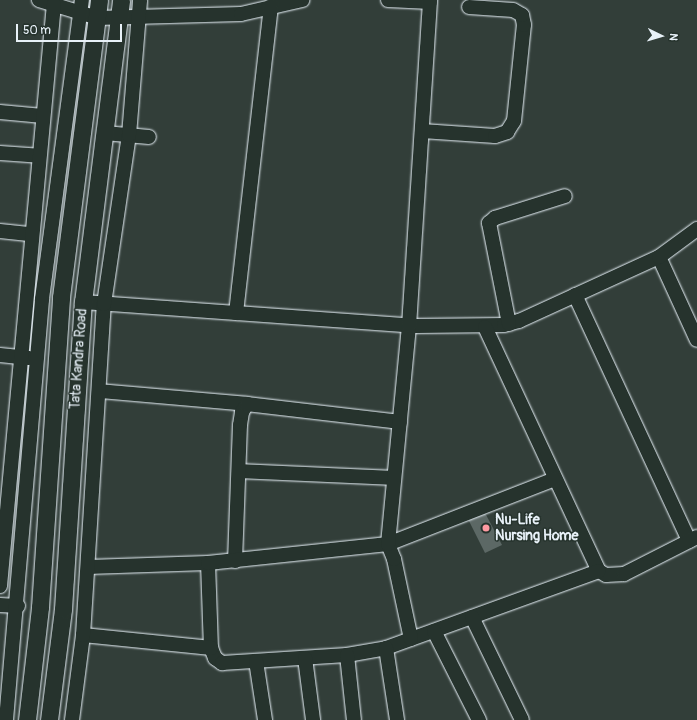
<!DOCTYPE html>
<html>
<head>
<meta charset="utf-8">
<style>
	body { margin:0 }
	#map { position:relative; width:697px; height:720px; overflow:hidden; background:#323e39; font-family:Pangolin,sans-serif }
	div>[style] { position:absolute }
	.building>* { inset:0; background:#5c6865 }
	.roads { filter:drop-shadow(0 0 1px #e8f1f8) drop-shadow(0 0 1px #e8f1f8) }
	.minor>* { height:14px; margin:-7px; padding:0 7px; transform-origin:7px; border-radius:7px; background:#26332d }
	.major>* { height:17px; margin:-8.5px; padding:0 8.5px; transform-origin:8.5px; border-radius:8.5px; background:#26332d }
	.dots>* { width:11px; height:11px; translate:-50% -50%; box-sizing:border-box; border:2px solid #26332d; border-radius:50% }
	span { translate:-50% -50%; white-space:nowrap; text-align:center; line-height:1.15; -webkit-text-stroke:3px #26332d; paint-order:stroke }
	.street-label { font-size:14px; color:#e8f1f8 }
	.poi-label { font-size:14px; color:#e8f1f8; font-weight:700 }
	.left { translate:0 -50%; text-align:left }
	.north { position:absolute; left:641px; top:16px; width:40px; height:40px; -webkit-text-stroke:3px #26332d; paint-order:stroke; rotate:95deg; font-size:11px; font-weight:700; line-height:16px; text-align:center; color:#e8f1f8 }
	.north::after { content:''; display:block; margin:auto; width:14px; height:18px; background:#e8f1f8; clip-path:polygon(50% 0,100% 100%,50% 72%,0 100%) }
	.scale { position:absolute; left:16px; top:24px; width:106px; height:18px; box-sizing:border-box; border:2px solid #e8f1f8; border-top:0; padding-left:5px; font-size:12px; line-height:14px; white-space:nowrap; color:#e8f1f8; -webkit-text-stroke:3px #26332d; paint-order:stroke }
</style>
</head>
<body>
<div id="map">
	<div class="building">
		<i style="clip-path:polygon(484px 511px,502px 545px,485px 553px,468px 519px)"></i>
	</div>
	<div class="roads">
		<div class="minor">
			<i style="left:39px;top:0;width:62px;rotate:17deg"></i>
			<i style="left:98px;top:18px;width:143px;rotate:-1.6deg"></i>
			<i style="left:241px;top:14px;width:63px;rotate:-12.9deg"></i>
			<i style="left:388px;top:0;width:42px;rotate:2.7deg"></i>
			<i style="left:0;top:112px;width:43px;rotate:5.3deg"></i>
			<i style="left:422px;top:131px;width:73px;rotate:3.9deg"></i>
			<i style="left:495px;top:136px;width:13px;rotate:-18deg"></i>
			<i style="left:507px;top:132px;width:13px;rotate:-58deg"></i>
			<i style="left:514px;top:121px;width:97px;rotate:-84.1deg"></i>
			<i style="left:524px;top:25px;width:10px;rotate:-101deg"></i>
			<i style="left:522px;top:15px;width:10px;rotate:-151deg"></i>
			<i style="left:513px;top:10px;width:44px;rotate:-176.1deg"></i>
			<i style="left:105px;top:133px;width:44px;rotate:5.2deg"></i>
			<i style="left:0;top:153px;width:39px;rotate:4deg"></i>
			<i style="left:0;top:231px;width:31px;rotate:6deg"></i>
			<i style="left:659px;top:257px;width:91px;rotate:65.4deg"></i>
			<i style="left:575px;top:295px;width:271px;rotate:65.1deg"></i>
			<i style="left:83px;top:302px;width:335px;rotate:4.1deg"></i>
			<i style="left:417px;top:326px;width:87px;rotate:-0.7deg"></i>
			<i style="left:504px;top:325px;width:16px;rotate:-15deg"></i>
			<i style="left:519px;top:321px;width:154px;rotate:-24.6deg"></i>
			<i style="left:659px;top:257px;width:47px;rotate:-36.4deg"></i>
			<i style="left:236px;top:313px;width:309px;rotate:-83.5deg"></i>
			<i style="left:509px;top:324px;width:103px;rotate:-101.2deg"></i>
			<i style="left:489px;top:223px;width:8px;rotate:-40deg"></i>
			<i style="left:495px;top:218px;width:73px;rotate:-17.4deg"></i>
			<i style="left:485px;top:327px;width:269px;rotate:65deg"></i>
			<i style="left:599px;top:571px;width:8px;rotate:30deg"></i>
			<i style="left:606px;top:575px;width:18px;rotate:-3deg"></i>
			<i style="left:624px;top:574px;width:82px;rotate:-26.9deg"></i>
			<i style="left:0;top:355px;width:29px;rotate:6deg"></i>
			<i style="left:99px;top:391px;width:149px;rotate:5deg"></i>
			<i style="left:239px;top:471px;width:155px;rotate:2.6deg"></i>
			<i style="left:235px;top:561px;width:136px;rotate:-87.9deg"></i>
			<i style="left:240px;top:425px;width:13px;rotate:-81deg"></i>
			<i style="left:242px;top:412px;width:9px;rotate:-58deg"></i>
			<i style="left:247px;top:404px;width:154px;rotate:6.7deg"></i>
			<i style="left:208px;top:563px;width:85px;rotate:88deg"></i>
			<i style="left:211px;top:648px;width:11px;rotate:68deg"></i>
			<i style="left:215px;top:658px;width:9px;rotate:36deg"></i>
			<i style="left:222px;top:663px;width:125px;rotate:-3.7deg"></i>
			<i style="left:347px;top:655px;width:40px;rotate:-10deg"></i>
			<i style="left:386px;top:648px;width:226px;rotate:-19.9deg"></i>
			<i style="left:88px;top:567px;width:120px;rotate:-1.9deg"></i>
			<i style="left:208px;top:563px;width:181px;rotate:-6deg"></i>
			<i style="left:388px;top:544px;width:179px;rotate:-21.3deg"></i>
			<i style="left:0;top:586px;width:584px;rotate:-84.7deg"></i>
			<i style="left:0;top:605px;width:18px;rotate:3deg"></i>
			<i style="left:472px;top:617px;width:114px;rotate:64.1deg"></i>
			<i style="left:434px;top:631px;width:100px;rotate:63.2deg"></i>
			<i style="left:83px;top:635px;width:129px;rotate:5.8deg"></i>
			<i style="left:411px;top:639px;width:82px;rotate:-102deg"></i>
			<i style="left:394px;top:559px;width:16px;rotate:-112deg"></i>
			<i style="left:388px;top:544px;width:219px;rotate:-84.5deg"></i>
			<i style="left:409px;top:326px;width:327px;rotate:-86.3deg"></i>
			<i style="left:386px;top:648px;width:73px;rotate:81.3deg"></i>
			<i style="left:347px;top:655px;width:65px;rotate:83.9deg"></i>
			<i style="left:305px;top:658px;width:63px;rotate:82.6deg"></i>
			<i style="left:256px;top:661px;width:60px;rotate:81.3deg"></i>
			<i style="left:6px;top:720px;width:423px;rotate:-85.1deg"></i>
			<i style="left:42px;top:299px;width:302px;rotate:-82.4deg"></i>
			<i style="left:72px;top:720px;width:86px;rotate:-82.6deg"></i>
			<i style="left:83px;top:635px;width:332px;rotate:-86.4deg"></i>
			<i style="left:104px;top:304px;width:171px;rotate:-81.6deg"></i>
			<i style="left:129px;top:135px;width:135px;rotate:-85.3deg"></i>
		</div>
		<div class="major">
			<i style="left:27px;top:720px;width:114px;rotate:-83.4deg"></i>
			<i style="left:40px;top:607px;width:311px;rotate:-86.1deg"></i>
			<i style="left:61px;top:297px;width:299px;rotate:-82.7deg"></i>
			<i style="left:49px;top:720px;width:112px;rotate:-82.8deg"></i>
			<i style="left:63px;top:609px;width:308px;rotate:-86.3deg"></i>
			<i style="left:83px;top:302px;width:304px;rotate:-82.8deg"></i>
		</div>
	</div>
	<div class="dots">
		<i style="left:486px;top:528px;background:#ff9aa2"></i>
	</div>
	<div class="street-label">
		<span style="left:79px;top:359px;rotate:-86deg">Tata Kandra Road</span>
	</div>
	<div class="poi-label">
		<span class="left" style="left:495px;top:528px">Nu-Life<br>Nursing Home</span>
	</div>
	<div class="north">N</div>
	<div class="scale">50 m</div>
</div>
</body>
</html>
